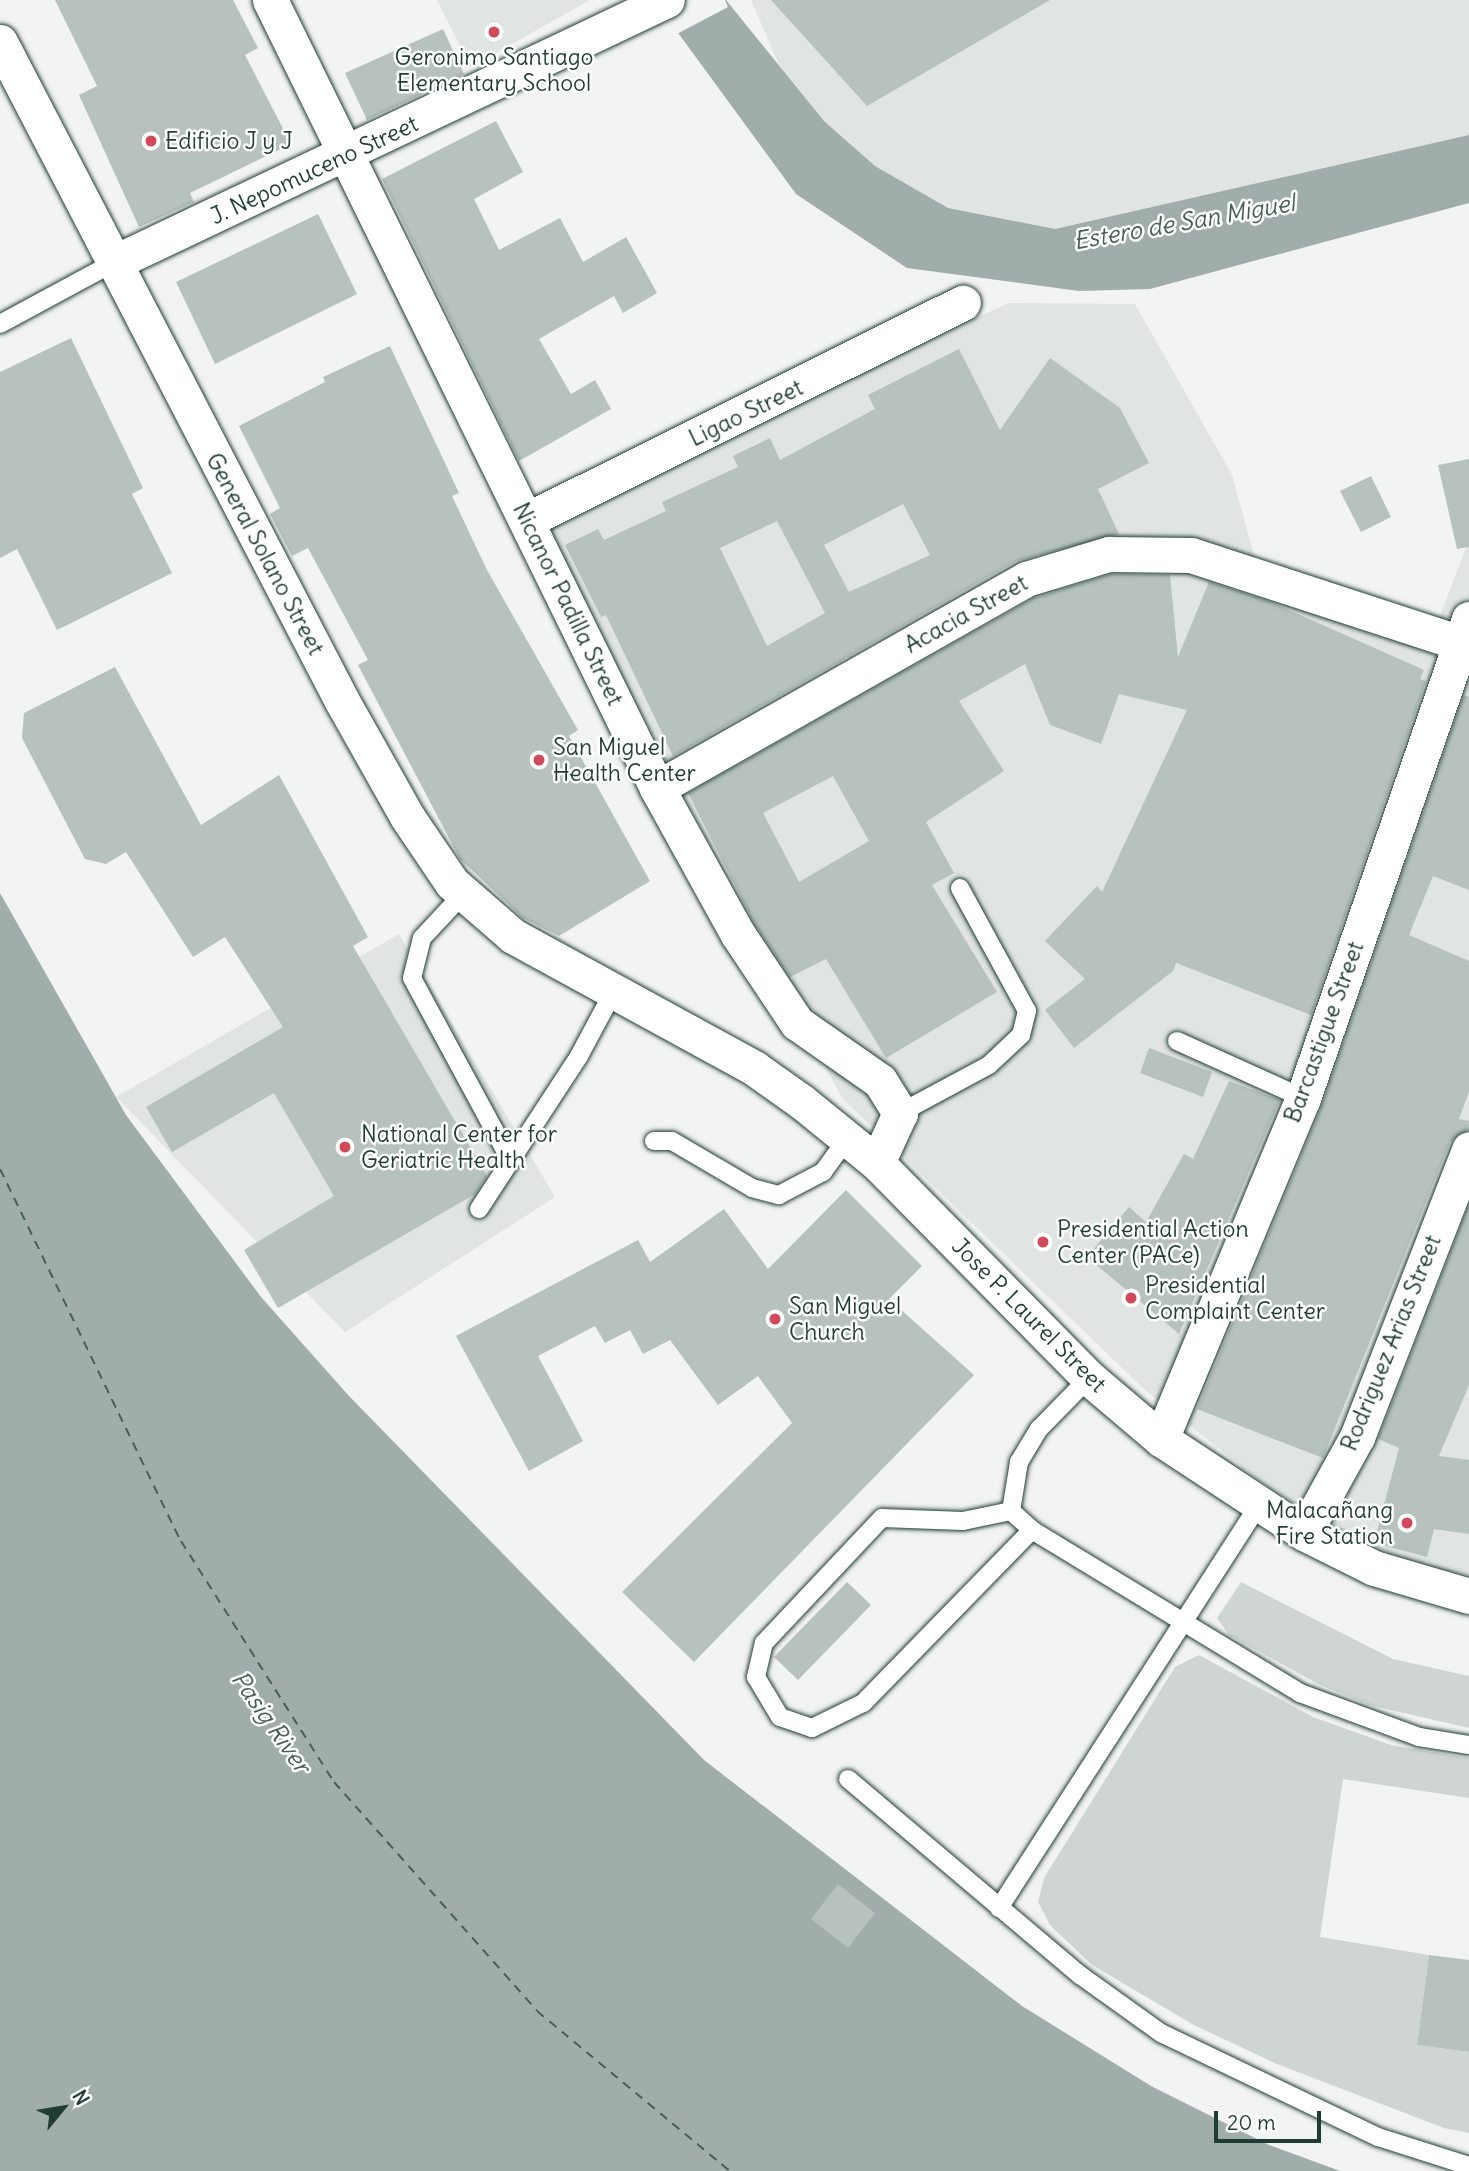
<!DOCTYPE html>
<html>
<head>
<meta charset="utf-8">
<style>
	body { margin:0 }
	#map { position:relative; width:1469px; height:2171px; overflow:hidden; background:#f2f3f3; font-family:Delius,sans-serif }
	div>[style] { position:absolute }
	.built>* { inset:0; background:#e0e4e3 }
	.green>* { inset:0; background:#ced5d3 }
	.water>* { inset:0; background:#a1adaa }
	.pier>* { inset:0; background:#f2f3f3 }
	.ferry>* { height:2px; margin-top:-1px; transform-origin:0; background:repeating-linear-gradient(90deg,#465f57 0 9px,transparent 0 16px) }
	.building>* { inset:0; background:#b7c1bd }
	.roads { filter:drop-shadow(0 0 2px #1f3d34) drop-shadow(0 0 2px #1f3d34) }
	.service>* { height:18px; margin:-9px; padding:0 9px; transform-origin:9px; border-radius:9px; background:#fff }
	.minor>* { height:35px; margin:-17.5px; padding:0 17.5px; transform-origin:17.5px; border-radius:17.5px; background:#fff }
	.dots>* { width:19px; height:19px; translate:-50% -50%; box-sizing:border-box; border:4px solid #fff; border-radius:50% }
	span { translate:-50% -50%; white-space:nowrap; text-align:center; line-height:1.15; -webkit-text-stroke:5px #fff; paint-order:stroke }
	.poi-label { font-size:23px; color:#1f3d34 }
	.left { translate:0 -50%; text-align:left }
	.right { translate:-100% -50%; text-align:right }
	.street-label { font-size:23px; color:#1f3d34 }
	.water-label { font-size:24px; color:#465f57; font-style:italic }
	.north { position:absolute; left:28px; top:2073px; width:70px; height:70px; -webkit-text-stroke:5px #fff; paint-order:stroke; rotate:60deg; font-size:19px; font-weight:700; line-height:28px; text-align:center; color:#1f3d34 }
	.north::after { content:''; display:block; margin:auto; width:24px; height:32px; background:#1f3d34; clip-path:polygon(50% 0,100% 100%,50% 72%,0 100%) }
	.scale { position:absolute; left:1214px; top:2111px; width:107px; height:32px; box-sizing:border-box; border:4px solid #1f3d34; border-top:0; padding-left:9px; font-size:21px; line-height:24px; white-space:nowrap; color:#1f3d34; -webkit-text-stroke:5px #fff; paint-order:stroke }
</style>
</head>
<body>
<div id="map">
	<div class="built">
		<i style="clip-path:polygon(437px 0,590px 0,471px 67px)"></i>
		<i style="clip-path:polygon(751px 0,1469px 0,1469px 135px,1055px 229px,947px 208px,875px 166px,824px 121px,779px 65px)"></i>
		<i style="clip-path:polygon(1008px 303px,1135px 304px,1232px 475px,1255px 559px,1427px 650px,1469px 540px,1469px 1575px,1430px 1568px,1344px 1536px,1256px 1478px,1145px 1390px,842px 1098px,544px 528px)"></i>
		<i style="clip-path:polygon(399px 934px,555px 1197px,345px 1332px,116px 1097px)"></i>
	</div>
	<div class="green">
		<i style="clip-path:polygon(1241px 1582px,1393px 1659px,1469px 1676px,1469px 1728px,1369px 1705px,1320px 1685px,1229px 1635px,1217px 1618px)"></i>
		<i style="clip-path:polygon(1199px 1655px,1313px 1717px,1391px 1745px,1469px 1758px,1469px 1798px,1343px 1779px,1320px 1937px,1429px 1955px,1417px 2045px,1469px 2052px,1469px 2133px,1444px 2128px,1277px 2064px,1194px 2025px,1092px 1965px,1050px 1925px,1038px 1902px,1044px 1878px,1175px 1667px)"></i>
	</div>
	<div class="water">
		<i style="clip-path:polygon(654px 0,726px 0,824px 121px,875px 166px,948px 208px,1055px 229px,1469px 135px,1469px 203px,1150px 289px,1079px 291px,907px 268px,796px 194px)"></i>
		<i style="clip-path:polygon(0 893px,126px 1115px,261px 1297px,349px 1396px,704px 1760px,1022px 2006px,1151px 2086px,1269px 2145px,1340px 2171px,0 2171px)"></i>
	</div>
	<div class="pier">
		<i style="clip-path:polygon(651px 0,725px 0,728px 7px,675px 35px)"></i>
	</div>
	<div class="ferry">
		<i style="left:0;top:1169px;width:414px;rotate:64.1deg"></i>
		<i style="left:181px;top:1541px;width:285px;rotate:57.6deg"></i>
		<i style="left:334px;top:1782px;width:306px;rotate:48.4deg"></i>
		<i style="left:537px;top:2011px;width:251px;rotate:39.7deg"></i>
	</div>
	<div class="building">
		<i style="clip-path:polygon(55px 0,233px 0,258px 48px,245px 55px,291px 144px,190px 193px,194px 202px,139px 227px,79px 95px,97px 86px)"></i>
		<i style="clip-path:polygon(771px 0,1050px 0,867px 106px)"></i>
		<i style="clip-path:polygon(443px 29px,464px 74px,367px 120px,345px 73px)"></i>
		<i style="clip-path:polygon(496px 121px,523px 172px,474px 199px,499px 250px,560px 218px,583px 262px,626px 237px,657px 293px,623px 313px,614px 296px,539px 339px,571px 394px,595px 380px,611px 409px,519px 461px,382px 179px)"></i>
		<i style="clip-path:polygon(318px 214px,357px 294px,215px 364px,176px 282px)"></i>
		<i style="clip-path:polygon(71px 338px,143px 488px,132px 494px,172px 573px,57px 630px,17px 549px,0 558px,0 372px)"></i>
		<i style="clip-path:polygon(390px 346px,459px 493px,452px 496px,487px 570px,578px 730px,569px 736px,650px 881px,559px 936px,523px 918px,460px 859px,358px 665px,368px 660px,308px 548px,292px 556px,270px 514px,280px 508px,239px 426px,325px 382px,323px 377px)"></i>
		<i style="clip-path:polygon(evenodd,959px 349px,1000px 430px,1050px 358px,1120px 408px,1149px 463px,1098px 489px,1119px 534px,1016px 561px,673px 756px,606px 615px,601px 617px,565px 545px,598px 529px,604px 540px,666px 511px,662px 502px,738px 467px,733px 456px,770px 438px,780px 460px,875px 409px,868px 395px,959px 349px,903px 504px,930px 555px,849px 592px,824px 545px,903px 504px,959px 349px,777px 521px,825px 613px,767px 646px,720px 548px,777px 521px)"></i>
		<i style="clip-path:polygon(1469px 459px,1469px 547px,1457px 549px,1438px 465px)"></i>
		<i style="clip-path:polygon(1371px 476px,1391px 517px,1361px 532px,1340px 491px)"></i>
		<i style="clip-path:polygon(evenodd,1112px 574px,1170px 575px,1178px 657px,1209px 582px,1269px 601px,1424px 670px,1420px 679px,1426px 681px,1311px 1015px,1176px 963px,1173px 971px,1074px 1048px,1045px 1010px,1085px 979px,1045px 941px,1097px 886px,1102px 892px,1187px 710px,1119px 694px,1101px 744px,1050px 725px,1025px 664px,959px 701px,1004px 771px,926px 822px,954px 873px,932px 885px,997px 992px,886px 1058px,826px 959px,790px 977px,754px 923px,688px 793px,1034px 598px,1112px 574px,833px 776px,869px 841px,799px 882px,763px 813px,833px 776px)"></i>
		<i style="clip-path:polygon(115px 667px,201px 825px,279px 775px,368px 937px,353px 946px,487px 1176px,475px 1194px,278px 1308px,244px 1250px,334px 1196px,274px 1093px,172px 1152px,146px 1107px,283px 1027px,225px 937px,193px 957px,126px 852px,106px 864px,85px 859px,22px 738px,24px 713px)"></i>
		<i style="clip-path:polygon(1464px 695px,1469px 697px,1469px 890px,1433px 876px,1409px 935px,1469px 961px,1469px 1091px,1459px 1119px,1469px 1121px,1469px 1129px,1450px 1142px,1323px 1458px,1197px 1409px,1322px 1105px)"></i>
		<i style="clip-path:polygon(1149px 1048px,1212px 1072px,1203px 1097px,1140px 1073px)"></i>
		<i style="clip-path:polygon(1229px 1081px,1280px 1100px,1179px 1334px,1087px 1257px,1129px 1207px,1146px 1222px,1184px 1154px,1193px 1159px)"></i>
		<i style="clip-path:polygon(846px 1190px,922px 1266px,889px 1299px,974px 1375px,694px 1662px,622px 1592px,792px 1423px,758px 1376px,718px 1405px,670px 1340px,643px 1354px,630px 1330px,605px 1343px,595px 1326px,538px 1356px,583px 1441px,529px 1471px,456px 1336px,638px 1240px,650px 1262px,724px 1209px,768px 1269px)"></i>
		<i style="clip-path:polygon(1469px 1205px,1469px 1385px,1439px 1456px,1469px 1460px,1469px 1534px,1434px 1529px,1427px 1557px,1374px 1543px,1399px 1448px,1378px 1439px)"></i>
		<i style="clip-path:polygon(847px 1582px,871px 1605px,798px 1680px,774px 1657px)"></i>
		<i style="clip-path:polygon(838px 1884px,875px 1913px,848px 1948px,811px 1919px)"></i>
		<i style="clip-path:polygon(1429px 1955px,1469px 1960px,1469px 2052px,1417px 2045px)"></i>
	</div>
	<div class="roads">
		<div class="service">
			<i style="left:0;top:324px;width:128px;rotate:-28.4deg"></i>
			<i style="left:464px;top:893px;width:62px;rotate:133deg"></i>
			<i style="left:422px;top:938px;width:41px;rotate:104deg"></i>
			<i style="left:412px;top:978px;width:208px;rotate:61.6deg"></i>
			<i style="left:1177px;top:1041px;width:138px;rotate:24.3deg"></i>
			<i style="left:900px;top:1113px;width:101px;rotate:-28.3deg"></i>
			<i style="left:989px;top:1065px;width:44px;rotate:-43.2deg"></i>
			<i style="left:1021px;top:1035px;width:25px;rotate:-76deg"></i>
			<i style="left:1027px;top:1011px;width:140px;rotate:-118.6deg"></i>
			<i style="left:654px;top:1141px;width:18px"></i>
			<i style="left:672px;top:1141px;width:93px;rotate:30.4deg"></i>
			<i style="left:752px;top:1188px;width:28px;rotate:15deg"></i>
			<i style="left:779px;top:1195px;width:50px;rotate:-27.6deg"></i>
			<i style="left:823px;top:1172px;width:41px;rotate:-54deg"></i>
			<i style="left:479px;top:1209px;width:183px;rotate:-56.8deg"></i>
			<i style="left:579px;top:1056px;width:76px;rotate:-61.8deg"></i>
			<i style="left:1011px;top:1511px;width:50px;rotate:-80.7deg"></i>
			<i style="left:1019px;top:1462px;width:39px;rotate:-59deg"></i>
			<i style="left:1039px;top:1429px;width:71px;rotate:-45.6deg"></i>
			<i style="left:1032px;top:1530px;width:242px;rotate:134.3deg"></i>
			<i style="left:863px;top:1703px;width:57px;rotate:153.9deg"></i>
			<i style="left:812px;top:1728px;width:34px;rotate:-161deg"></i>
			<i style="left:780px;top:1717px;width:47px;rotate:-121deg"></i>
			<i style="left:756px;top:1677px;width:35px;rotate:-77deg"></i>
			<i style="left:764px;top:1643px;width:172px;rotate:-46.7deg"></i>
			<i style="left:882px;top:1518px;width:81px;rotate:2.1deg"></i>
			<i style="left:963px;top:1521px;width:49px;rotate:-11.8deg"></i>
			<i style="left:1011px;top:1511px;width:28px;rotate:42deg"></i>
			<i style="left:1032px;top:1530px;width:314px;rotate:31.3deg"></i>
			<i style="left:1300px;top:1693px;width:127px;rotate:20.3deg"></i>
			<i style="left:1419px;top:1737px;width:51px;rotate:9.1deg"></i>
			<i style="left:848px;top:1779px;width:304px;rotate:40.2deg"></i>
			<i style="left:1080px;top:1975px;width:100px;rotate:35.6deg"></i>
			<i style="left:1161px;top:2033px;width:241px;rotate:25.6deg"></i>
			<i style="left:1378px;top:2137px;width:96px;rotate:17.7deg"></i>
			<i style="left:999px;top:1908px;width:478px;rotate:-57.2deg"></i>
		</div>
		<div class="minor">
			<i style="left:270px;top:0;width:878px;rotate:63.84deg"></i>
			<i style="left:657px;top:788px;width:166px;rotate:61.1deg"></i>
			<i style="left:737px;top:933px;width:108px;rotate:56.3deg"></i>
			<i style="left:797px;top:1023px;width:101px;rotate:34.9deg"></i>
			<i style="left:880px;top:1081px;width:38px;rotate:58deg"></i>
			<i style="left:900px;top:1113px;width:55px;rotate:114.7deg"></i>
			<i style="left:0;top:42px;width:742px;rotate:62.57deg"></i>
			<i style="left:342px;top:701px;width:134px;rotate:60.6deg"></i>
			<i style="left:408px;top:818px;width:78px;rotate:55.9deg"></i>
			<i style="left:452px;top:883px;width:81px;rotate:41deg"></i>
			<i style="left:513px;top:936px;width:275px;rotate:28.7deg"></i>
			<i style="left:754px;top:1068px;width:59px;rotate:35.3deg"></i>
			<i style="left:802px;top:1102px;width:97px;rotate:39.1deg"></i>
			<i style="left:877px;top:1163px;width:302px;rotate:45.4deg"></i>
			<i style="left:1089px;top:1378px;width:94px;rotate:40.3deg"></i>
			<i style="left:1161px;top:1439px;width:171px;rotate:33.3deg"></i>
			<i style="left:1304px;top:1533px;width:78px;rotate:26.6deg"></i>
			<i style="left:1374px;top:1568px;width:99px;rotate:16.4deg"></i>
			<i style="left:113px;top:263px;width:613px;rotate:-25.4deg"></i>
			<i style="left:527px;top:520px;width:487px;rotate:-26.5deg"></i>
			<i style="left:657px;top:788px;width:424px;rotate:-29.5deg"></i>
			<i style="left:1026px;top:579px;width:87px;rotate:-16.8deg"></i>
			<i style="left:1109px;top:554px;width:82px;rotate:0.7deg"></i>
			<i style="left:1191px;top:555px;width:284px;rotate:18.1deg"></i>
			<i style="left:1161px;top:1439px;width:369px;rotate:-67.4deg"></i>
			<i style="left:1303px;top:1098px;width:507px;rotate:-70.89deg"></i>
			<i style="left:1304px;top:1533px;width:110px;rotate:-61.1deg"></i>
			<i style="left:1357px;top:1437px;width:309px;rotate:-68.7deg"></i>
		</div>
	</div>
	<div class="dots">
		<i style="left:494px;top:32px;background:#d1495b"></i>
		<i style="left:151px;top:141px;background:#d1495b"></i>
		<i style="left:539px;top:760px;background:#d1495b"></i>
		<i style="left:345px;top:1147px;background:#d1495b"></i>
		<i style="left:1043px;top:1242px;background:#d1495b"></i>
		<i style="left:1131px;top:1298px;background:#d1495b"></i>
		<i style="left:775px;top:1319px;background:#d1495b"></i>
		<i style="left:1407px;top:1523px;background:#d1495b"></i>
	</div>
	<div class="poi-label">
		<span style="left:494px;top:70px">Geronimo Santiago<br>Elementary School</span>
		<span class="left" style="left:165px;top:141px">Edificio J y J</span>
		<span class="left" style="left:553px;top:760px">San Miguel<br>Health Center</span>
		<span class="left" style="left:361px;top:1147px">National Center for<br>Geriatric Health</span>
		<span class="left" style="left:1057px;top:1242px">Presidential Action<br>Center (PACe)</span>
		<span class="left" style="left:1145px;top:1298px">Presidential<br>Complaint Center</span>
		<span class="left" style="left:789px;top:1319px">San Miguel<br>Church</span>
		<span class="right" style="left:1393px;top:1523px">Malacañang<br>Fire Station</span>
	</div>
	<div class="street-label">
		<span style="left:314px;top:170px;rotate:-25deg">J. Nepomuceno Street</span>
		<span style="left:746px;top:413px;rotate:-26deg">Ligao Street</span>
		<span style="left:265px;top:554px;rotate:62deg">General Solano Street</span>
		<span style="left:568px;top:604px;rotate:64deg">Nicanor Padilla Street</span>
		<span style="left:966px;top:614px;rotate:-29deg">Acacia Street</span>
		<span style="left:1324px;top:1032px;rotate:-70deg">Barcastigue Street</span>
		<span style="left:1029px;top:1315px;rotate:45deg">Jose P. Laurel Street</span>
		<span style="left:1391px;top:1343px;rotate:-68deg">Rodriguez Arias Street</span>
	</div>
	<div class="water-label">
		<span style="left:1184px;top:222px;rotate:-10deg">Estero de San Miguel</span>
		<span style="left:271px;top:1722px;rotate:55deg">Pasig River</span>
	</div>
	<div class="north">N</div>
	<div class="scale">20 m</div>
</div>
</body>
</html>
